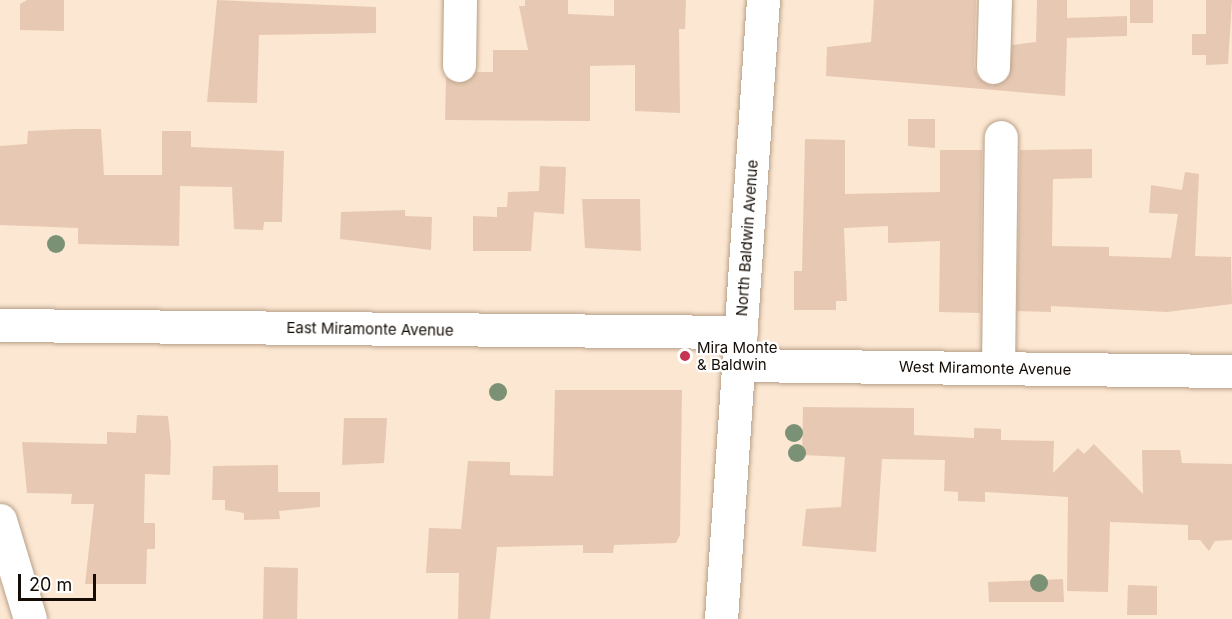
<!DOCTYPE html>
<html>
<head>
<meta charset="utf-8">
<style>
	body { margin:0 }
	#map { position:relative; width:1232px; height:619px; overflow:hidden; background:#fce7d2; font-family:Inter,sans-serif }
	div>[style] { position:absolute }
	.building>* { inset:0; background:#e7c9b3 }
	.roads { filter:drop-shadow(0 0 2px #b89f87) drop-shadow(0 0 2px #b89f87) }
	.minor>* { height:33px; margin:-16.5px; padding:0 16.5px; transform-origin:16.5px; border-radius:16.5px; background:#fff }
	.trees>* { width:18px; height:18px; margin:-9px; border-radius:50%; background:#7b9175 }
	.dots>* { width:16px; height:16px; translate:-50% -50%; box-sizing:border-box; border:3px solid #fff; border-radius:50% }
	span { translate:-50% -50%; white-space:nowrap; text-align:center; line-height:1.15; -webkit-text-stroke:4.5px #fff; paint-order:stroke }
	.street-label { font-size:15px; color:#150d05 }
	.poi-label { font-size:15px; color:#150d05 }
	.left { translate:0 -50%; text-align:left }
	.scale { position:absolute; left:18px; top:574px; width:78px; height:27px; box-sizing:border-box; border:3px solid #150d05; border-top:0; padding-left:8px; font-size:18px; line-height:21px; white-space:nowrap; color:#150d05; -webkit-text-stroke:4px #fff; paint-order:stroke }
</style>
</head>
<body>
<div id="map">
	<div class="building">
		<i style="clip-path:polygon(27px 0,64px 0,64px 31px,20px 30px,20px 4px)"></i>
		<i style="clip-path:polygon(217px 0,376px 7px,376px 33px,259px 35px,257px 103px,207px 102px)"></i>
		<i style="clip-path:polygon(525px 0,568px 0,568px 14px,614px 16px,614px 0,686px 0,685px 29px,679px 29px,680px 113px,635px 111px,635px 65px,590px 66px,590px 121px,445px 120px,446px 77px,459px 84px,476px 72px,493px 72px,493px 50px,528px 50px,519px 6px,525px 6px)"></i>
		<i style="clip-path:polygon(874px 0,976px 0,974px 67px,977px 76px,992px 86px,1009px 76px,1012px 45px,1036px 42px,1037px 0,1067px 0,1067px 18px,1127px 16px,1127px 36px,1067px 38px,1065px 96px,826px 76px,827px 47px,871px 42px)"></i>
		<i style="clip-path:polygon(1130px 0,1153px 0,1153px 23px,1130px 23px)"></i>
		<i style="clip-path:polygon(1206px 0,1232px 0,1228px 64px,1206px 65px,1206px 55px,1192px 55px,1192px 34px,1206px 34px)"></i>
		<i style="clip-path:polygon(908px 119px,935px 119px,935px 148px,908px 146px)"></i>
		<i style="clip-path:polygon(72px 129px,101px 129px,104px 175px,162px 175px,162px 131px,191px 131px,191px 147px,284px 151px,282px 222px,264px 222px,263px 230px,234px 229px,232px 187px,180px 186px,179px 246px,78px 244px,78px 228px,0 225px,0 146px,27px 144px,28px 131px)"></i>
		<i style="clip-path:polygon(805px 139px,845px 140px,845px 194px,940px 192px,940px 150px,982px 150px,980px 313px,939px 312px,940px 241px,888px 243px,888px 226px,844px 228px,847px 301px,836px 301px,836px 310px,794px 310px,794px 271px,802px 271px)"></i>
		<i style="clip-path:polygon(1092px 149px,1092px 178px,1053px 179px,1052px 246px,1109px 247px,1109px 256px,1171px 258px,1178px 214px,1149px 213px,1151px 185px,1182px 190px,1185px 172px,1199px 174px,1195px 256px,1231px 257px,1232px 304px,1167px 312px,1051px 306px,1051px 312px,1017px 311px,1020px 150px)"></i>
		<i style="clip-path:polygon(540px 166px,566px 167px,564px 214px,534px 212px,531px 251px,473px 251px,473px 216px,497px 217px,497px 207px,507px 207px,508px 192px,539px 191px)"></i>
		<i style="clip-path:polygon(582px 199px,640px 199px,641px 251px,585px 248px)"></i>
		<i style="clip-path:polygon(405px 210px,405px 216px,432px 217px,431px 250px,340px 239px,341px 212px)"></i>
		<i style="clip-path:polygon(555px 390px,682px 390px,680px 535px,676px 543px,614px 545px,613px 553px,583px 553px,583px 545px,497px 547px,490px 619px,458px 619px,459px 573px,426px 573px,429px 528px,461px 529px,468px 461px,510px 462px,510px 475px,553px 476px)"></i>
		<i style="clip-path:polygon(803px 407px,914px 408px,914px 435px,974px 438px,974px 428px,1001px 429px,1001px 440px,1054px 441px,1053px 473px,1078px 448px,1084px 454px,1094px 444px,1143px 494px,1142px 450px,1180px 450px,1182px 463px,1232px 464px,1232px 540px,1215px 541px,1209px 551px,1200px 540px,1188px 540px,1188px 525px,1110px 522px,1108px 592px,1067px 591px,1068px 497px,985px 492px,985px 502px,958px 501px,958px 492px,944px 491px,945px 460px,882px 459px,876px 552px,802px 546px,806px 509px,841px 507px,845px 457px,802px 455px)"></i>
		<i style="clip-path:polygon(137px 415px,168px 416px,171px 444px,170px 475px,145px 474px,144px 523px,155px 523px,155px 549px,147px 549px,146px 584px,85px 584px,94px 504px,71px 504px,72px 494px,27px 493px,22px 442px,107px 444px,107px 432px,136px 433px)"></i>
		<i style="clip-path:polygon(344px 418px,387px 418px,384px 463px,342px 465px)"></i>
		<i style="clip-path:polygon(278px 465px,278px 492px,320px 492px,320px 507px,279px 511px,280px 519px,244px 520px,244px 513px,225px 510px,225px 500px,212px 500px,213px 466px)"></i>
		<i style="clip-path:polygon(264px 567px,298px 568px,297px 619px,263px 619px)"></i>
		<i style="clip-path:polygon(1063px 579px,1064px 602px,989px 602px,988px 582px)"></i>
		<i style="clip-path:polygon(1128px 585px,1157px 586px,1157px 615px,1127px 615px)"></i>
	</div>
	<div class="roads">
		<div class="minor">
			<i style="left:459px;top:65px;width:65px;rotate:-89.1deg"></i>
			<i style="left:993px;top:67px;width:67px;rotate:-88.3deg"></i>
			<i style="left:0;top:325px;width:741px;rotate:0.54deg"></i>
			<i style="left:738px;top:365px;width:494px;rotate:0.7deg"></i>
			<i style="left:998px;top:368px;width:231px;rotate:-89.3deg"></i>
			<i style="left:0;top:520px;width:103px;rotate:73.1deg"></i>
			<i style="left:721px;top:619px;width:620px;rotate:-86.12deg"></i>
		</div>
	</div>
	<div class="trees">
		<i style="left:56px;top:244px"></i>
		<i style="left:498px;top:392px"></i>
		<i style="left:794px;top:433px"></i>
		<i style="left:797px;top:453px"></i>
		<i style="left:1039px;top:583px"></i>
	</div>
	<div class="dots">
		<i style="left:685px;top:356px;background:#c53551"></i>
	</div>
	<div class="street-label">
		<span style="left:747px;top:238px;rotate:-86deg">North Baldwin Avenue</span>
		<span style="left:370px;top:329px;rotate:1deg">East Miramonte Avenue</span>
		<span style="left:985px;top:368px;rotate:1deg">West Miramonte Avenue</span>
	</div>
	<div class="poi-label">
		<span class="left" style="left:697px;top:356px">Mira Monte<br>&amp; Baldwin</span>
	</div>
	<div class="scale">20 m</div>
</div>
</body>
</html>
